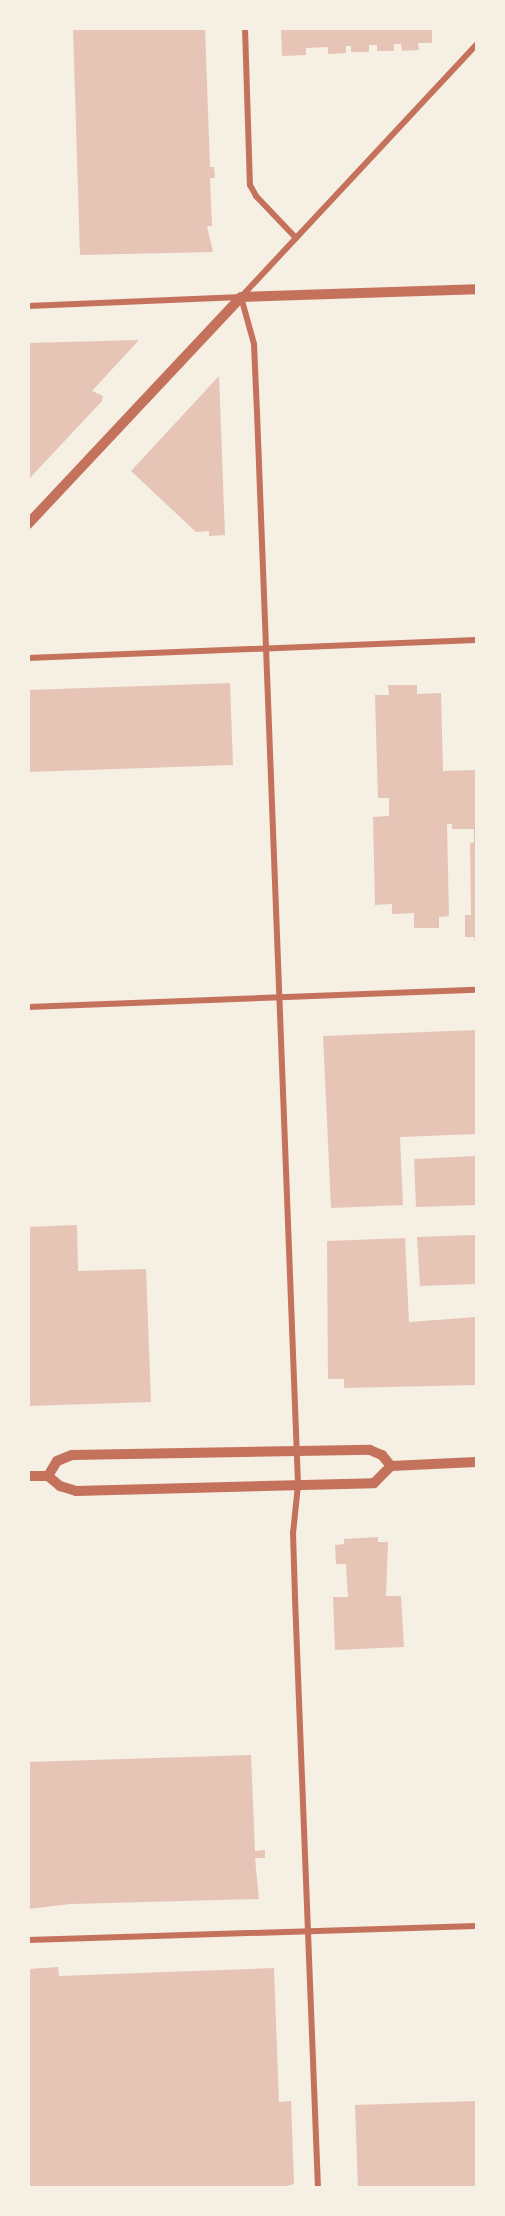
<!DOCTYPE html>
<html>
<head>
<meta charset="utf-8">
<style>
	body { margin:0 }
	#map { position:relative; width:505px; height:2216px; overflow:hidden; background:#f6efe4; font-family:Karla,sans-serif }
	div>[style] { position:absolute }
	.building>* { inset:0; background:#e6c5b7 }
	.minor>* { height:6px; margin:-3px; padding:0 3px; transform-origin:3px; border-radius:3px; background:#c5725c }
	.tertiary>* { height:10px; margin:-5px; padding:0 5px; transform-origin:5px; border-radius:5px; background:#c5725c }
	span { translate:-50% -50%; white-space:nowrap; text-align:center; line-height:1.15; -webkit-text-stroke:4.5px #f6efe4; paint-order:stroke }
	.frame { position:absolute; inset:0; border:30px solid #f6efe4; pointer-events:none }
</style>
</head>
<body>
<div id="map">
	<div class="building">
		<i style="clip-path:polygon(73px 28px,205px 28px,210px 167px,214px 167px,215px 178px,210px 178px,212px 226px,207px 226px,213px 252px,80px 255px)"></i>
		<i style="clip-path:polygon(281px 28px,432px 28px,432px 43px,418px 43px,419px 50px,402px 51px,401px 44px,394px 44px,394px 51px,377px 51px,377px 45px,369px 45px,369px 52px,351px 52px,351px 46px,346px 46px,346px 53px,328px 54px,328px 47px,306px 48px,306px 55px,282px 56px)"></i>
		<i style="clip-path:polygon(139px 340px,92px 391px,103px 396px,102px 401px,28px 480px,28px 343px)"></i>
		<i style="clip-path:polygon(219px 376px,225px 535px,209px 536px,209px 531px,196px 532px,131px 471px)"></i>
		<i style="clip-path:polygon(230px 683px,233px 765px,28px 772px,28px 690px)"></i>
		<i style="clip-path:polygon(388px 685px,417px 685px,417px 694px,441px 693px,443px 771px,476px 770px,476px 946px,474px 937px,465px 937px,465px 915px,471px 915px,470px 843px,474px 842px,474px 829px,452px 829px,452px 824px,447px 824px,449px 916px,439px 917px,439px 928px,414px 928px,414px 913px,392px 914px,392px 904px,375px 905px,373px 817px,389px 816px,389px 798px,378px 798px,375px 695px,389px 695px)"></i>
		<i style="clip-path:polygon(476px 1030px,476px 1134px,400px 1137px,403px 1205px,331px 1208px,323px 1036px)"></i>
		<i style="clip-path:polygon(476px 1156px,476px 1205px,416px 1207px,414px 1159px)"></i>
		<i style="clip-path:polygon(77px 1225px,78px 1271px,146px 1269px,151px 1402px,28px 1406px,28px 1227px)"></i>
		<i style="clip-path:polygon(476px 1235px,476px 1284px,420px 1286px,417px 1237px)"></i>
		<i style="clip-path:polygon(405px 1238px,409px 1322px,476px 1317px,476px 1385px,344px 1388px,344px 1379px,328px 1379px,327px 1241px)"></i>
		<i style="clip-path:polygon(378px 1537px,378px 1542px,388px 1542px,386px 1596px,401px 1596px,404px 1647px,335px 1650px,333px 1597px,348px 1597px,346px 1564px,336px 1564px,335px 1545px,344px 1544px,344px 1539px)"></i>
		<i style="clip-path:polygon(251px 1755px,255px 1851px,265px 1850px,265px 1858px,255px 1858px,259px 1899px,71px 1904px,28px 1909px,28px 1762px)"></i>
		<i style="clip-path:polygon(58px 1967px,59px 1976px,274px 1968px,279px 2102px,291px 2101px,294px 2184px,278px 2188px,28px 2188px,28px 1969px)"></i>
		<i style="clip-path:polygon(476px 2101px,476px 2188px,358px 2188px,355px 2105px)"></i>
	</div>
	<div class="minor">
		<i style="left:245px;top:28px;width:157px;rotate:88.2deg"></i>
		<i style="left:250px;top:185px;width:13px;rotate:61deg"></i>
		<i style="left:256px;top:196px;width:58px;rotate:46.4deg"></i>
		<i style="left:241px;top:297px;width:49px;rotate:74.5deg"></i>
		<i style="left:254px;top:344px;width:68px;rotate:87.5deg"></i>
		<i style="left:257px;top:412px;width:1074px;rotate:87.81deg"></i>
		<i style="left:298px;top:1485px;width:48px;rotate:95.9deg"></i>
		<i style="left:293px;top:1533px;width:65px;rotate:88.2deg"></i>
		<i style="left:295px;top:1598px;width:590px;rotate:87.77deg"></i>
		<i style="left:241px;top:297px;width:345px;rotate:-47deg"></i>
		<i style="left:28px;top:306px;width:213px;rotate:-2.4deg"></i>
		<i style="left:28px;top:658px;width:448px;rotate:-2.3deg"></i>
		<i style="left:28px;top:1007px;width:448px;rotate:-2.2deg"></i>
		<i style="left:28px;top:1940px;width:448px;rotate:-1.8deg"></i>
	</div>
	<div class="tertiary">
		<i style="left:28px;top:524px;width:311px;rotate:-46.8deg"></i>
		<i style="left:241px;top:297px;width:235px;rotate:-1.9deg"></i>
		<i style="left:391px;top:1466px;width:85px;rotate:-2.7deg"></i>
		<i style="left:28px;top:1476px;width:20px"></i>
		<i style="left:48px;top:1476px;width:16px;rotate:40deg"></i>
		<i style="left:60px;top:1486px;width:17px;rotate:17deg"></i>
		<i style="left:76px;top:1491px;width:298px;rotate:-1.5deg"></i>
		<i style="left:374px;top:1483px;width:24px;rotate:-45deg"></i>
		<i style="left:48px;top:1476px;width:17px;rotate:-59deg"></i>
		<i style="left:57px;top:1461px;width:16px;rotate:-22deg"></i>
		<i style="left:72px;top:1455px;width:298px;rotate:-1deg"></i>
		<i style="left:370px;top:1450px;width:13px;rotate:23deg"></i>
		<i style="left:382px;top:1455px;width:14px;rotate:51deg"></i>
	</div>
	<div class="frame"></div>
</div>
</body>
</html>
